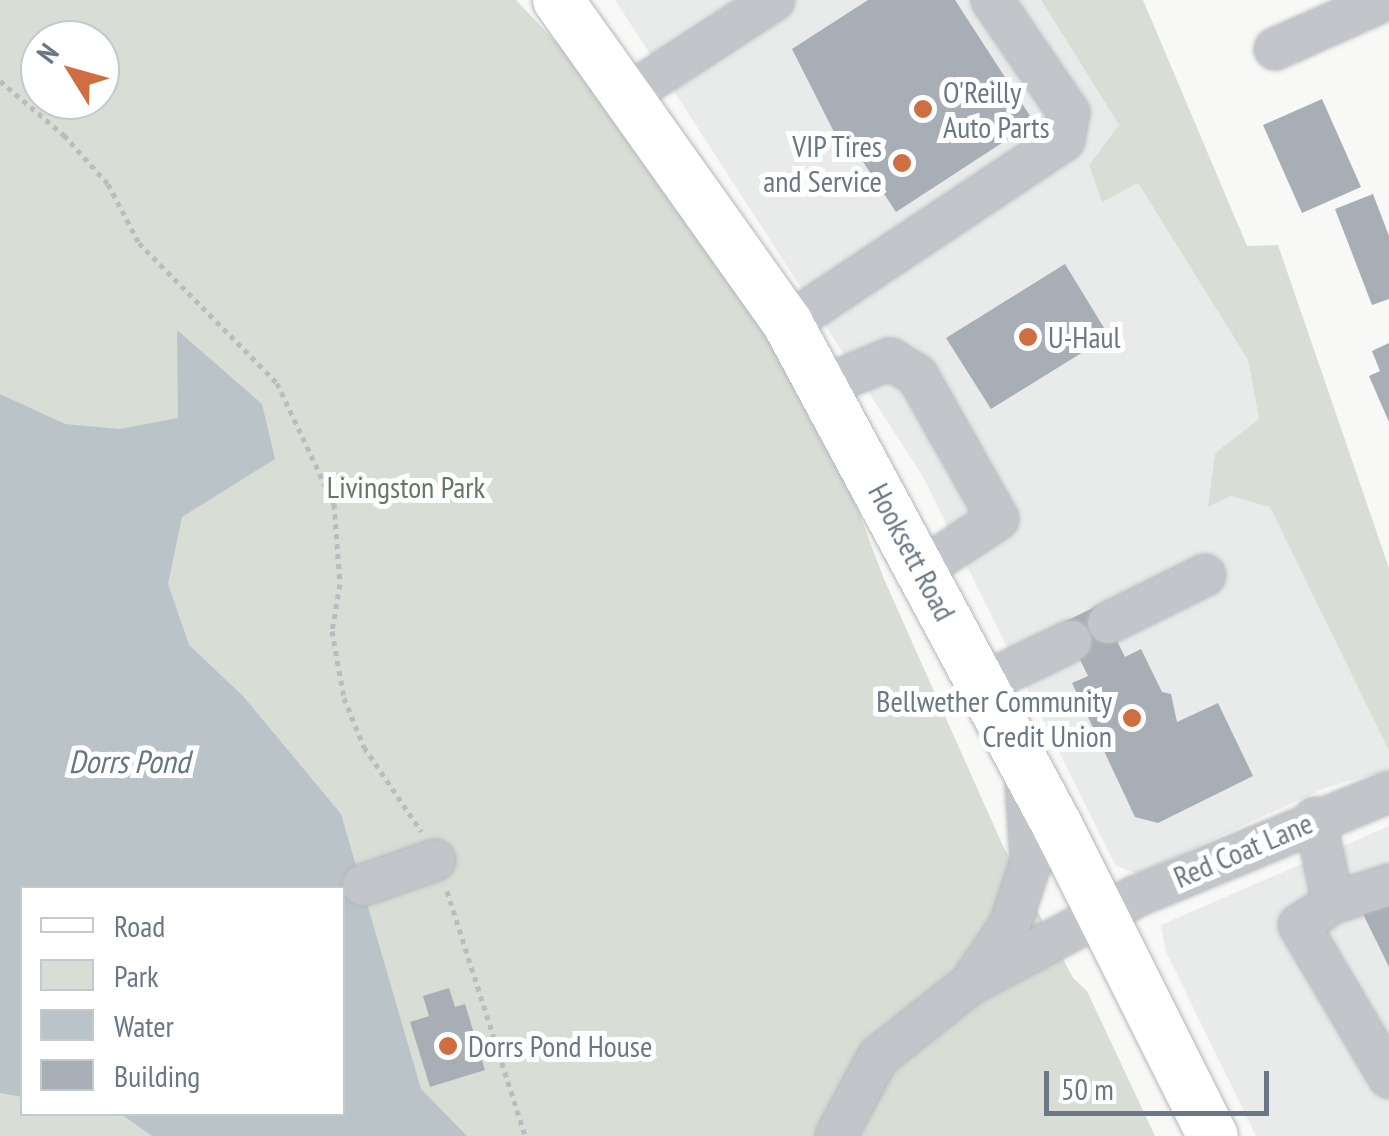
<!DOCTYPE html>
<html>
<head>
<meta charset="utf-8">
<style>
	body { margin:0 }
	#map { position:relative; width:1389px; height:1136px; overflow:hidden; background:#f8f8f6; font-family:"PT Sans Narrow",sans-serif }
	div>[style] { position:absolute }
	.built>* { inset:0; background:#e9eaea }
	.green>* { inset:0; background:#d8ddd6 }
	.water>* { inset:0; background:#bac3c8 }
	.building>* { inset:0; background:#a8aeb5 }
	.path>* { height:5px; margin-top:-2.5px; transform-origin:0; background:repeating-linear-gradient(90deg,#babdbf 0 5px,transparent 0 10px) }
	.roads { filter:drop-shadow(0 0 2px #b4b7bb) drop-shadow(0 0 2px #b4b7bb) }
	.minor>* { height:40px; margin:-20px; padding:0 20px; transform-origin:20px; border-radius:20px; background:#c2c5c9 }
	.major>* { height:50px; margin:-25px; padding:0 25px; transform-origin:25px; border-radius:25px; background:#fff }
	.dots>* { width:28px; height:28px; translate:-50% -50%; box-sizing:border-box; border:5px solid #fff; border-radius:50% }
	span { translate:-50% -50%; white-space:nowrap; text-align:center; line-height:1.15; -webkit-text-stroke:10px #fff; paint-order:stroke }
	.poi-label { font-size:30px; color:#6b7784 }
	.left { translate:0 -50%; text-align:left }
	.right { translate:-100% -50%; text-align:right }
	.park-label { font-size:30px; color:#667765 }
	.street-label { font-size:30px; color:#6b7784 }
	.water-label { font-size:32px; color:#67777f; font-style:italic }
	.legend { position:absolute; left:20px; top:886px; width:325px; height:230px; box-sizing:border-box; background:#fff; border:2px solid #c4c9ce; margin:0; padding:12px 18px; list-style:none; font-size:30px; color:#6b7784 }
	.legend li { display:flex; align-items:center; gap:20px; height:50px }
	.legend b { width:50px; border:2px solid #c4c9ce }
	.north { position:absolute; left:20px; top:20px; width:100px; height:100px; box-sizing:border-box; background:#fff; border:2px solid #c4c9ce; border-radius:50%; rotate:307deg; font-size:28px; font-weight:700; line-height:40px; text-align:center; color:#6b7784 }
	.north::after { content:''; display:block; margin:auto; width:35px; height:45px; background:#cf6e40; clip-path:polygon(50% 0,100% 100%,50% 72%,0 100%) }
	.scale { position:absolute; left:1044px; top:1071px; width:225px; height:45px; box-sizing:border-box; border:5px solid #6b7784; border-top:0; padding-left:12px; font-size:30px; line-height:35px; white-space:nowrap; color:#6b7784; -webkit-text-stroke:8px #fff; paint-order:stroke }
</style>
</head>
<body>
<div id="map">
	<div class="built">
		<i style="clip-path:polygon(615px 0,1041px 0,1119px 125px,1089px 165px,1102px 201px,1138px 183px,1248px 360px,1259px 419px,1215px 453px,1209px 506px,1231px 496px,1270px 506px,1389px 751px,1389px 770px,1325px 788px,1137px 874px,1115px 865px,922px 475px)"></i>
		<i style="clip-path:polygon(1389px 826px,1389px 1136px,1256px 1136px,1166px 952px,1161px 925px)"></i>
	</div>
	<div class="green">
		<i style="clip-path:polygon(evenodd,0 0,516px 0,687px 180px,788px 324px,884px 579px,1002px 844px,1073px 978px,1087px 991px,1155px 1136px,0 1136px,0 0,40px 40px,100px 40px,100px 100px,40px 100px,40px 40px,0 0,22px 888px,342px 888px,342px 1114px,22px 1114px,22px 888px)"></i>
		<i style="clip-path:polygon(1041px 0,1143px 0,1247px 246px,1278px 245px,1389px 568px,1389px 751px,1270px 507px,1231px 496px,1208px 507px,1215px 453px,1259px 419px,1248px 360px,1138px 183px,1102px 202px,1089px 165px,1119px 125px)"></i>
	</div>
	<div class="water">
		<i style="clip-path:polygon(177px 330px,262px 404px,275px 459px,182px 517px,168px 584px,189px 645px,243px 696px,341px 814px,421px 1089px,467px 1136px,152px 1136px,121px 1114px,342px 1114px,342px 888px,22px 888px,22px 1097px,0 1093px,0 394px,65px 424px,120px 429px,178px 418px)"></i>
	</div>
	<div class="building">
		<i style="clip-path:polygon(868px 0,955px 0,1034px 122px,896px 212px,846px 136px,835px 134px,792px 49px)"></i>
		<i style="clip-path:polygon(1322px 99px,1361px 187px,1302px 213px,1263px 125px)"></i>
		<i style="clip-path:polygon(1373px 194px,1389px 236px,1389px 299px,1372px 305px,1335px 209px)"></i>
		<i style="clip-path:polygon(1065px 264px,1109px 336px,991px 409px,946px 338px)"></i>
		<i style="clip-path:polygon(1389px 343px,1389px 422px,1369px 376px,1380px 371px,1372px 351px)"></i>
		<i style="clip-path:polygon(1099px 605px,1125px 657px,1141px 649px,1162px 692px,1171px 694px,1177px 722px,1218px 703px,1253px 776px,1158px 823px,1135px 817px,1072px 683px,1088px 676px,1062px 623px)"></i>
		<i style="clip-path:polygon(1389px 901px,1389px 967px,1363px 914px)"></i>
		<i style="clip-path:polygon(449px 988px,455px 1007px,465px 1004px,485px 1070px,430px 1087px,410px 1022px,429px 1016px,423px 996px)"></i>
	</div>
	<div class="path">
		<i style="left:0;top:81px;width:84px;rotate:40.2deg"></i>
		<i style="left:64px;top:135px;width:66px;rotate:48.1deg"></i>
		<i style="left:108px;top:184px;width:67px;rotate:62.3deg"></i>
		<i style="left:139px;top:243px;width:197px;rotate:45.4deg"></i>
		<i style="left:277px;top:383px;width:134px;rotate:64.8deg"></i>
		<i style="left:334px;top:504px;width:80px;rotate:85.7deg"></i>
		<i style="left:340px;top:584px;width:48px;rotate:99.7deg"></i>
		<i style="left:332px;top:631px;width:68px;rotate:79.8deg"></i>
		<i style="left:344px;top:698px;width:53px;rotate:67.8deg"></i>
		<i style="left:364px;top:747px;width:102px;rotate:55.8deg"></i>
		<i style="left:447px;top:891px;width:257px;rotate:72.3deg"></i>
	</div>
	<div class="roads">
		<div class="minor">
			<i style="left:1275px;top:49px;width:111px;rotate:-24deg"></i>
			<i style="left:626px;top:96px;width:176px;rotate:-33deg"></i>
			<i style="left:788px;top:324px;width:332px;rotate:-33.7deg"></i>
			<i style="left:1064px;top:140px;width:27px;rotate:-80deg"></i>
			<i style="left:1069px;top:113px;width:137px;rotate:-124.3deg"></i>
			<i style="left:822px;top:387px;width:74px;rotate:-22.4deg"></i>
			<i style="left:890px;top:359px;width:31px;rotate:31deg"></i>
			<i style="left:917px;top:375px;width:165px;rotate:60.6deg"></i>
			<i style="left:998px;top:519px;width:91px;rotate:146.7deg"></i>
			<i style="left:1108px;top:623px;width:108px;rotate:-26.3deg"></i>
			<i style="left:982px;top:684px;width:99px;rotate:-25.8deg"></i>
			<i style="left:1315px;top:818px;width:87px;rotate:78deg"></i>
			<i style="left:363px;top:885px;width:76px;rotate:-19.1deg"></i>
			<i style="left:1389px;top:885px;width:59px;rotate:162.2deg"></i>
			<i style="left:1333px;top:903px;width:40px;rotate:147.1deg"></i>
			<i style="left:1299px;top:925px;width:177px;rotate:59.4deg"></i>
			<i style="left:975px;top:977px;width:63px;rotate:-56.1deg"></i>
			<i style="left:1010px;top:925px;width:66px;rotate:-71.6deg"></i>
			<i style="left:1031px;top:862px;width:92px;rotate:-93.7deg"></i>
			<i style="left:836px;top:1136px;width:89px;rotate:-62deg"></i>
			<i style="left:878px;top:1057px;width:117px;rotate:-38.4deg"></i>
			<i style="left:970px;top:984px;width:189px;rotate:-27.8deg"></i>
			<i style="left:1137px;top:896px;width:273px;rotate:-22.4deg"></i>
		</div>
		<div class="major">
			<i style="left:558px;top:0;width:397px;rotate:54.6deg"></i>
			<i style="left:788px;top:324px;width:569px;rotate:61.77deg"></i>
			<i style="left:1057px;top:825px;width:348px;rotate:63.4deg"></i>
		</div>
	</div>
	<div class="dots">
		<i style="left:923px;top:109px;background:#cf6e40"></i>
		<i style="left:902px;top:163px;background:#cf6e40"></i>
		<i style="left:1028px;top:337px;background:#cf6e40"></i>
		<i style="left:1132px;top:718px;background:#cf6e40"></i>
		<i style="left:448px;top:1046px;background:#cf6e40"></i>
	</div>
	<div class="poi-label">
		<span class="left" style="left:943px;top:109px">O'Reilly<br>Auto Parts</span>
		<span class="right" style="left:882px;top:163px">VIP Tires<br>and Service</span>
		<span class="left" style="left:1048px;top:337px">U-Haul</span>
		<span class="right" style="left:1112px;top:718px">Bellwether Community<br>Credit Union</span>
		<span class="left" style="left:468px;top:1046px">Dorrs Pond House</span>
	</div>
	<div class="park-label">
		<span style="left:406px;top:487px">Livingston Park</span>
	</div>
	<div class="street-label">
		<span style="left:912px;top:552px;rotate:62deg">Hooksett Road</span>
		<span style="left:1243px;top:850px;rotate:-23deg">Red Coat Lane</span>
	</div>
	<div class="water-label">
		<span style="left:129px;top:761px">Dorrs Pond</span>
	</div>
	<ul class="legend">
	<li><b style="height:12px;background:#fff"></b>Road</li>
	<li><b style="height:28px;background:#d8ddd6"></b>Park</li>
	<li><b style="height:28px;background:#bac3c8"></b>Water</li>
	<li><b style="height:28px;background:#a8aeb5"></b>Building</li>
	</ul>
	<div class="north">N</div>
	<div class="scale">50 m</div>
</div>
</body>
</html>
